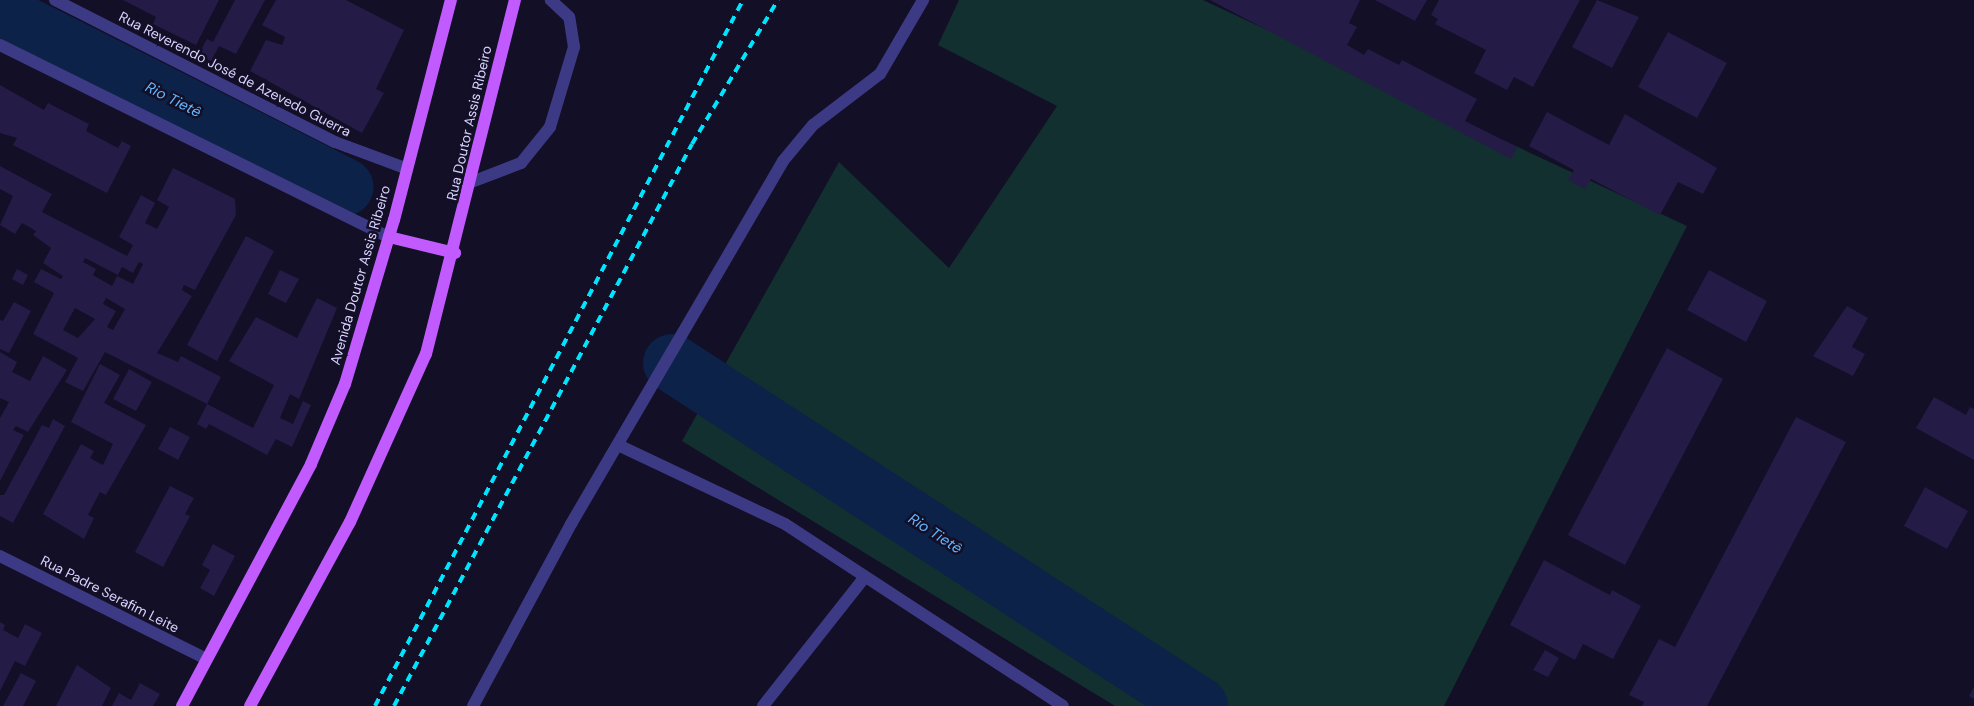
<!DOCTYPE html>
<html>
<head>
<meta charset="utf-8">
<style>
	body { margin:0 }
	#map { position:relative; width:1974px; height:706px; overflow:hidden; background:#130f26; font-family:"DM Sans",sans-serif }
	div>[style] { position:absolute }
	.green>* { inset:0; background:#12302f }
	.river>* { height:58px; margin:-29px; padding:0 29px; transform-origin:29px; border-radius:29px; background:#0c2248 }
	.building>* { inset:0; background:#241b47 }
	.service>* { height:12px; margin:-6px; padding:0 6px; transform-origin:6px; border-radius:6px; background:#3d3a85 }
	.minor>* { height:12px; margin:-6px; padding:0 6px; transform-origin:6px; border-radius:6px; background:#3d3a85 }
	.tertiary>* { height:12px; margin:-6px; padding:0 6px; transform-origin:6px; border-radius:6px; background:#3d3a85 }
	.primary>* { height:12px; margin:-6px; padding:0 6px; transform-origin:6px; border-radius:6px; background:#c25bff }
	.rail>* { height:4px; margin-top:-2px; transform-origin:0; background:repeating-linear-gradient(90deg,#00e5ff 0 8px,transparent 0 14px) }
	span { translate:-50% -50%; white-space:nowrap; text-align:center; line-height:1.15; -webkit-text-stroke:5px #130f26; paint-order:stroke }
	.street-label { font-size:14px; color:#d9d4ff }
	.water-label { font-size:15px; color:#62b6ff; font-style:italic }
</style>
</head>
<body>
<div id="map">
	<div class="green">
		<i style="clip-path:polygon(959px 0,1203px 0,1687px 226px,1444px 706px,1115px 706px,682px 441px,839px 162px,949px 268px,1057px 106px,938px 45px)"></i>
	</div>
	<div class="river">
		<i style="left:0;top:13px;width:386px;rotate:26.8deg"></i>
		<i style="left:672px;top:363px;width:629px;rotate:33.06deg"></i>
	</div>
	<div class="building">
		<i style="clip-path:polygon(123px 0,219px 0,196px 45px,153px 24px,156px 17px)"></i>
		<i style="clip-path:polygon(235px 0,265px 0,236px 54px,219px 46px,211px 61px,198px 55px,207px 39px,213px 42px)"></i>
		<i style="clip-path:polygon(276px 0,346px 0,404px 30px,376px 89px,384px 93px,362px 133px,250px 71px,266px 40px,282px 45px,285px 37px,262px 25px)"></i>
		<i style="clip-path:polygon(1210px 0,1360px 0,1349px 23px,1357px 27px,1347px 45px,1364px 55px,1368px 49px,1399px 65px,1402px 60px,1477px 99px,1465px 121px,1517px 147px,1511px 159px)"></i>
		<i style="clip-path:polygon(1375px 0,1427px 0,1415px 21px)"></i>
		<i style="clip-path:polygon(1439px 0,1580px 0,1533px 87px,1514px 77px,1507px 90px,1474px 73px,1486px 50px,1435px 24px,1438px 19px,1431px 15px)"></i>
		<i style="clip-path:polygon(1597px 0,1639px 17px,1612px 68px,1572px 47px)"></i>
		<i style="clip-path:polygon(1668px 32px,1727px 63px,1697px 118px,1638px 87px)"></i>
		<i style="clip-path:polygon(0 85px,44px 110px,48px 103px,89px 124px,86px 131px,118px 148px,122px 141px,131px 146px,107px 193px,13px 145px,17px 138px,0 133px)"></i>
		<i style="clip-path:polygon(1547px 112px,1609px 145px,1625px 114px,1717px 168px,1703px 194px,1678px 182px,1660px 215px,1591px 179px,1585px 189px,1568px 180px,1574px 170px,1529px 146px)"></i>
		<i style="clip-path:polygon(evenodd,0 166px,52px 194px,42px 212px,127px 256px,133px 245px,119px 237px,141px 195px,155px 203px,145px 223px,157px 229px,169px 207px,157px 200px,173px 168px,235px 199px,236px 215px,195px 290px,184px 285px,182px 290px,192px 296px,157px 353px,178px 362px,181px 356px,221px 377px,207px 404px,253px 428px,274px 385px,229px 361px,256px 317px,297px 338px,317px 298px,337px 308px,299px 399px,290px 394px,280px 418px,293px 424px,303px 401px,311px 405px,292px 447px,276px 439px,267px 455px,209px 424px,206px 429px,197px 424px,207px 404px,105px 352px,83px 391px,65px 382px,78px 358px,33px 334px,54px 293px,34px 282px,41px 269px,61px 279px,63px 276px,43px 263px,51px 248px,33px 235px,36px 231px,22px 223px,15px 234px,0 225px,13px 196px,0 189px,0 166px,85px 258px,118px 275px,122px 267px,133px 273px,139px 262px,143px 264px,133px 284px,117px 276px,112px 286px,93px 275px,96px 269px,83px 262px,85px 258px,0 166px,106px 298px,125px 309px,113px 330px,107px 327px,116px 311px,103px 304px,106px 298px,0 166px,75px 308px,95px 319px,78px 338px,63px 330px,75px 308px)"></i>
		<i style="clip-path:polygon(246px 236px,274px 251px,217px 361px,187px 345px)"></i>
		<i style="clip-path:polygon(17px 269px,28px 275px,23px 285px,12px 279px)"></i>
		<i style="clip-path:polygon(280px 270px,299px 279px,286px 303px,268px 294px)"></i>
		<i style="clip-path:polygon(1709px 270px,1767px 301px,1746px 342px,1687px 310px)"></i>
		<i style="clip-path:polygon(14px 302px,31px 311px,9px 353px,0 349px,0 320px,3px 321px)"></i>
		<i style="clip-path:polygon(1847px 306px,1868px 318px,1852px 347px,1865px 354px,1853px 376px,1813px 356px)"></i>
		<i style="clip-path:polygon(1667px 348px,1723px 379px,1625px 565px,1568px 535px)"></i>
		<i style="clip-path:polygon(0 352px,17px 362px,12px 372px,30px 381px,43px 356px,67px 370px,28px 432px,16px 426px,13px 430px,24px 435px,0 481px,0 418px,9px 402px,0 398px)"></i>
		<i style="clip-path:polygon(100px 364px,120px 375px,104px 403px,146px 425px,106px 495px,100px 492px,88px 515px,94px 518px,84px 539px,43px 514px,81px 444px,94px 451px,90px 458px,103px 465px,113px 444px,71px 422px)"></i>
		<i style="clip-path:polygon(129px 369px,152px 382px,136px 411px,113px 399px)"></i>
		<i style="clip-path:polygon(1934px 397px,1966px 415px,1970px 407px,1974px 409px,1974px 460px,1916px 428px)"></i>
		<i style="clip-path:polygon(1796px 417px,1846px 442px,1707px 706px,1642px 706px,1644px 702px,1629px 695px,1659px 639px,1675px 647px)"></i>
		<i style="clip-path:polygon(53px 419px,65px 426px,13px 523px,0 516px,0 495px,4px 495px,42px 425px,49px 428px)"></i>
		<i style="clip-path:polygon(170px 427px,190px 437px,178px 460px,158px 449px)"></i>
		<i style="clip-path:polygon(170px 486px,194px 498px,185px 514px,190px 516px,163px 567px,135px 552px)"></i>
		<i style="clip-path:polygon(1925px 487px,1968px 511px,1947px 549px,1904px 526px)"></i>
		<i style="clip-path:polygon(213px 544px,235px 556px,214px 596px,200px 588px,210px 570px,202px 565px)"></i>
		<i style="clip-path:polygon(1544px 560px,1610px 595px,1612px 590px,1641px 606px,1613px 659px,1583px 644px,1575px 660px,1510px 625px)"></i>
		<i style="clip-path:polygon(0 622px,5px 625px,3px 630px,18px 638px,25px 624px,42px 633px,25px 666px,15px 661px,0 691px)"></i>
		<i style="clip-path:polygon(1545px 650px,1559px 658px,1548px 677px,1533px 670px)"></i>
		<i style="clip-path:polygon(77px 665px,111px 688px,102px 706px,56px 706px)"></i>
		<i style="clip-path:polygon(21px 673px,36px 681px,23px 706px,3px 706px)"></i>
		<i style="clip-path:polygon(140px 683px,160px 694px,153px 706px,112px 706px,119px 693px,131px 700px)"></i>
		<i style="clip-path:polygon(1974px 687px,1974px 699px,1969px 696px)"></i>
	</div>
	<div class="service">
		<i style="left:469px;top:183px;width:56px;rotate:-21deg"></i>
		<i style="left:521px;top:163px;width:46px;rotate:-51.1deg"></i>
		<i style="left:550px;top:127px;width:84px;rotate:-73.3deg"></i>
		<i style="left:574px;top:47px;width:30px;rotate:-99deg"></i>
		<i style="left:569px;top:17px;width:25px;rotate:-137deg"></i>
		<i style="left:473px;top:706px;width:207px;rotate:-61.7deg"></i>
		<i style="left:571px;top:524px;width:420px;rotate:-59.7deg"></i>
		<i style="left:783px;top:161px;width:47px;rotate:-50.2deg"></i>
		<i style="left:813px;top:125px;width:84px;rotate:-37.3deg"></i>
		<i style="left:880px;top:74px;width:86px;rotate:-59.8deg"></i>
	</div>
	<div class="minor">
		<i style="left:618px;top:445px;width:185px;rotate:25.3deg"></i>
		<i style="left:785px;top:524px;width:332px;rotate:33.2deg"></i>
		<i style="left:0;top:556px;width:231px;rotate:26.5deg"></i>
		<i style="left:763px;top:706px;width:164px;rotate:-51.7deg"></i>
	</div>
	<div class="tertiary">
		<i style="left:55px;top:0;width:314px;rotate:26.9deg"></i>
		<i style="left:335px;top:142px;width:75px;rotate:20.4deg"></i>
		<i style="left:0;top:45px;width:434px;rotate:26.3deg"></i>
	</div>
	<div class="primary">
		<i style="left:389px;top:237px;width:68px;rotate:13.6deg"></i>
		<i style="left:182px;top:706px;width:274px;rotate:-61.9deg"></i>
		<i style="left:311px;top:464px;width:87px;rotate:-67deg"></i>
		<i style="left:345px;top:384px;width:171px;rotate:-73.4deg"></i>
		<i style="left:394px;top:220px;width:227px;rotate:-75.5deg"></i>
		<i style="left:250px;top:706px;width:209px;rotate:-61.5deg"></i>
		<i style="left:350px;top:522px;width:184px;rotate:-65.7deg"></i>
		<i style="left:426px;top:354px;width:365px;rotate:-75.9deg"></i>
	</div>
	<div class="rail">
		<i style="left:375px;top:706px;width:796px;rotate:-62.47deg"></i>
		<i style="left:394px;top:706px;width:636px;rotate:-62.07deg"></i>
		<i style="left:692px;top:144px;width:168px;rotate:-59.2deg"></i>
	</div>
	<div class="street-label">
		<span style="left:235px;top:74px;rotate:27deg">Rua Reverendo José de Azevedo Guerra</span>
		<span style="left:469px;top:123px;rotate:-77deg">Rua Doutor Assis Ribeiro</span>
		<span style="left:360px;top:275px;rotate:-74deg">Avenida Doutor Assis Ribeiro</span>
		<span style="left:110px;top:594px;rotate:27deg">Rua Padre Serafim Leite</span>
	</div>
	<div class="water-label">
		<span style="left:173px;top:100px;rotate:27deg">Rio Tietê</span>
		<span style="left:935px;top:534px;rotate:33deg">Rio Tietê</span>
	</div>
</div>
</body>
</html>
